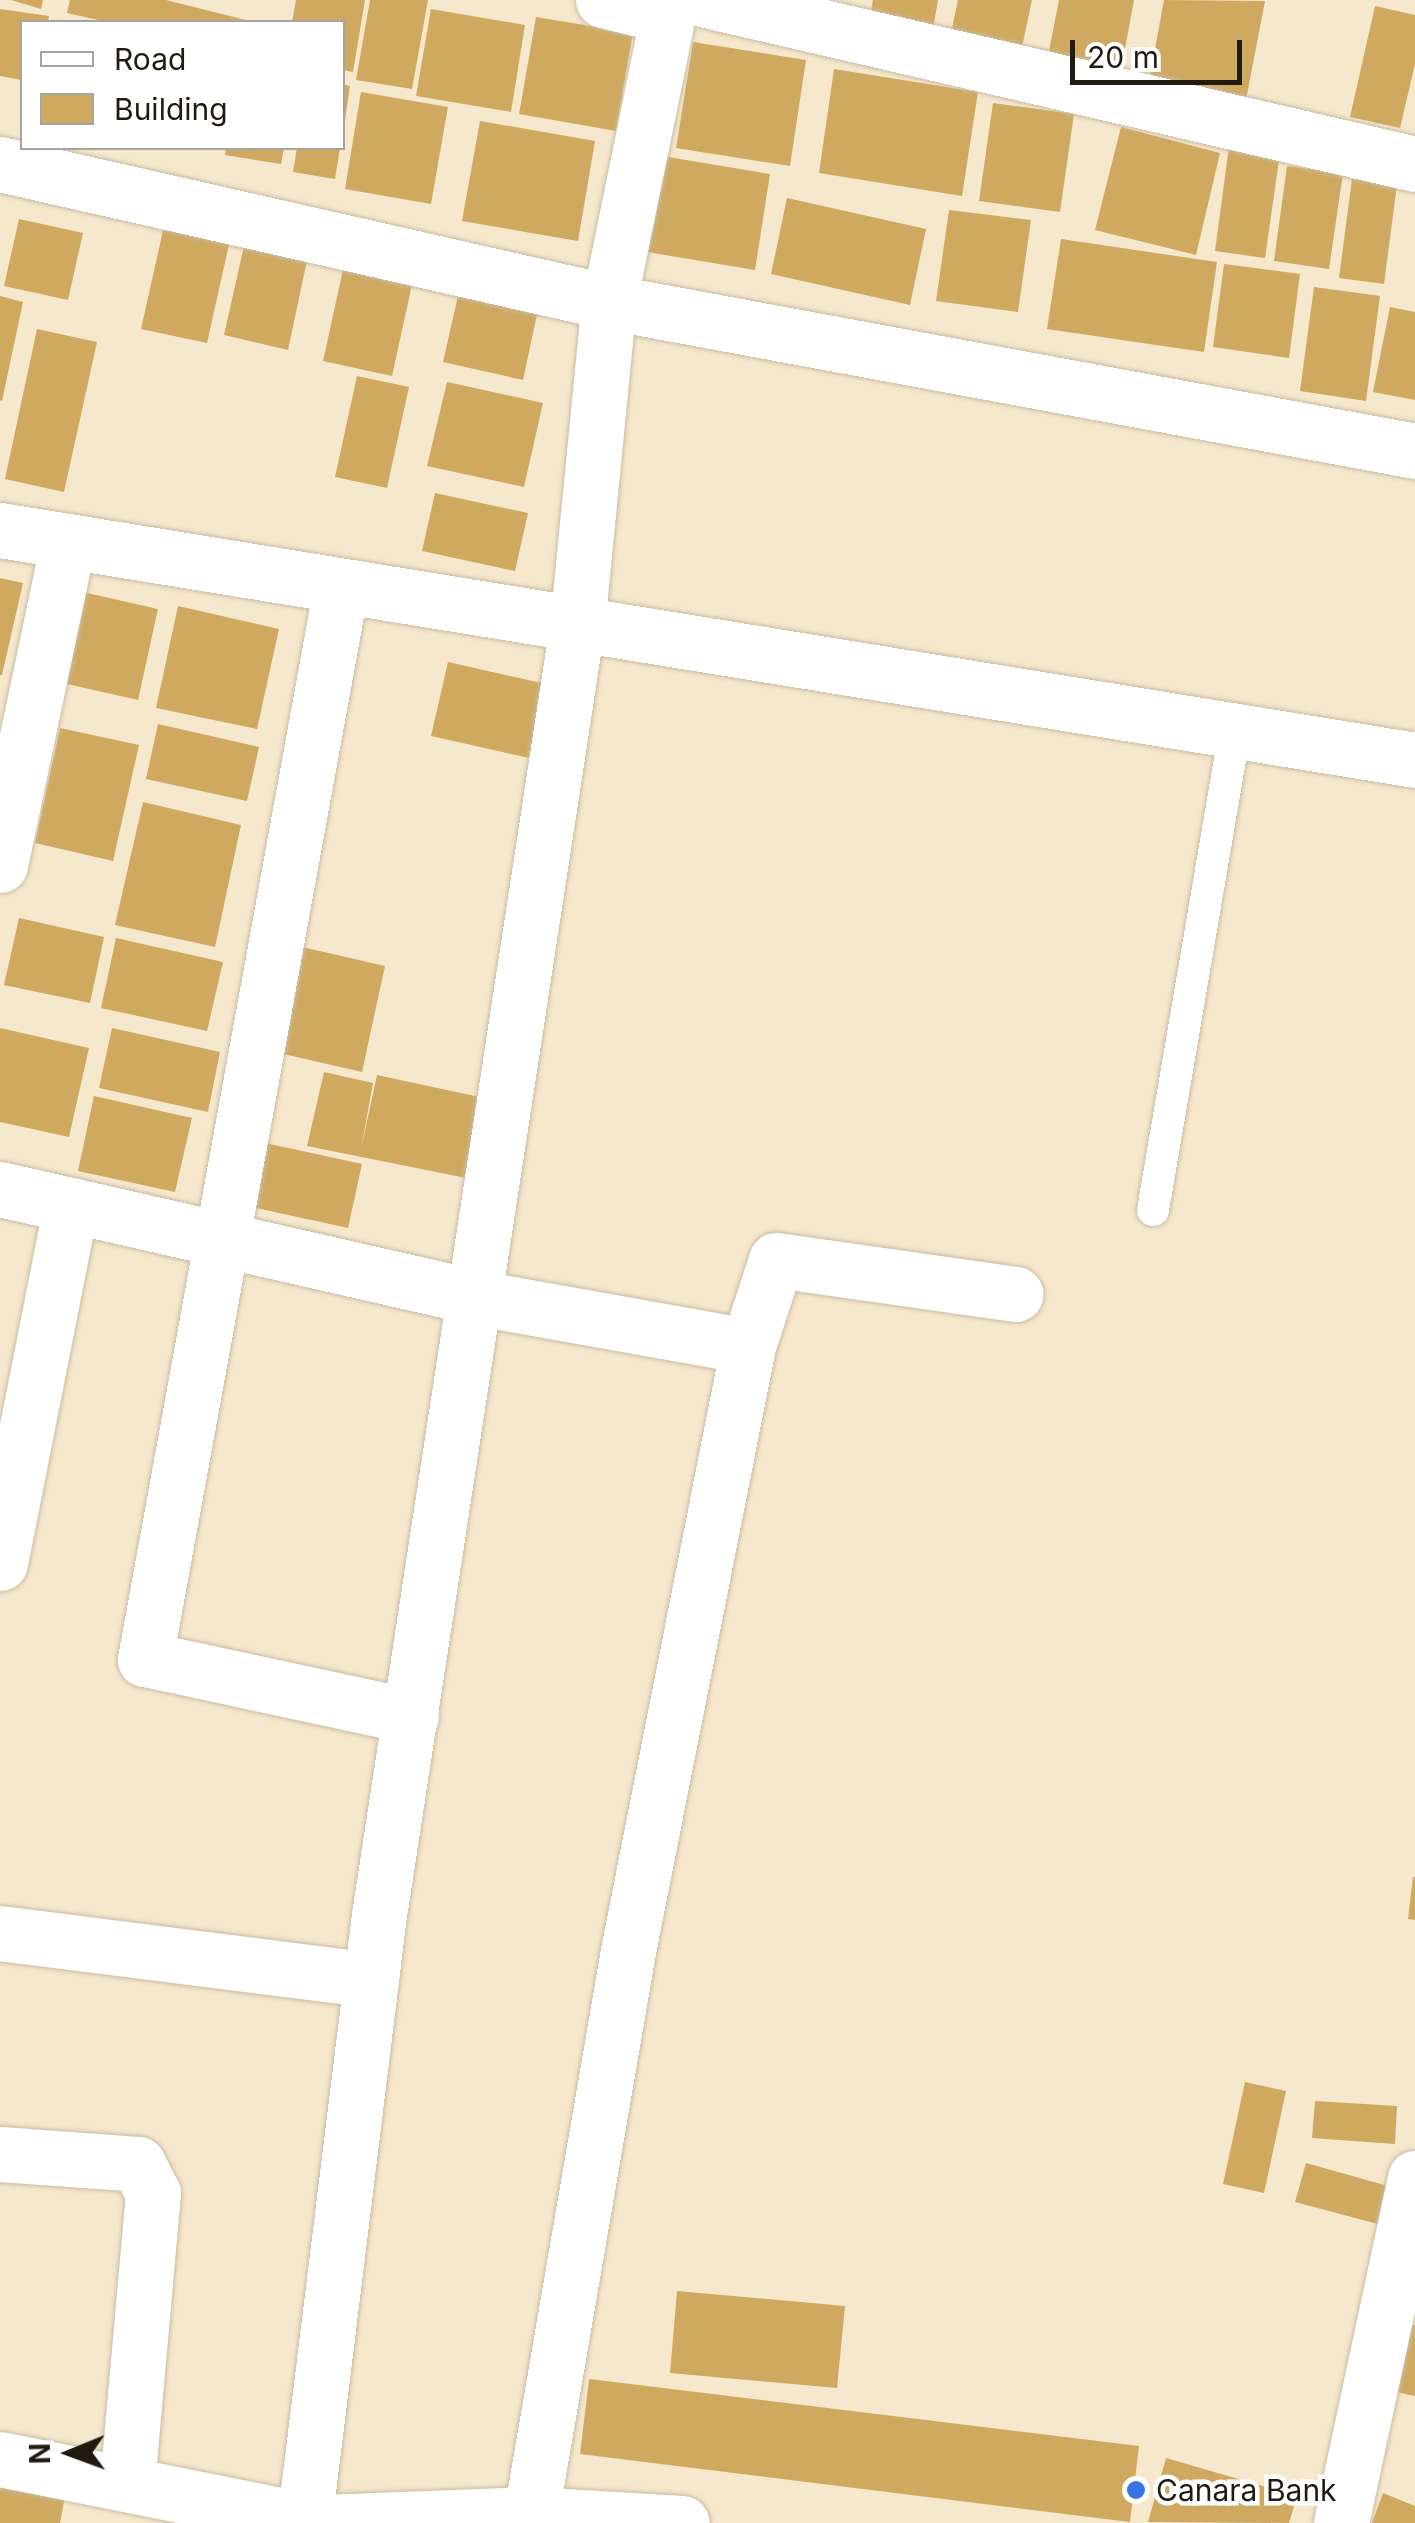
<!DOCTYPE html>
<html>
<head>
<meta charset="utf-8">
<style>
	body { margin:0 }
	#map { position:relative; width:1415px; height:2523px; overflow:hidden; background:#f6e8cd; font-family:Inter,sans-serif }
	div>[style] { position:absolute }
	.building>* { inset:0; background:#cfa95f }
	.roads { filter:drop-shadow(0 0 2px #cabca3) drop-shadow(0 0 2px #cabca3) }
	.service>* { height:32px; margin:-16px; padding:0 16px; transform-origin:16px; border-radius:16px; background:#fff }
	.minor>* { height:55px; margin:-27.5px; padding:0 27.5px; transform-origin:27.5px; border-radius:27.5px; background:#fff }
	.secondary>* { height:55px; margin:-27.5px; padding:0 27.5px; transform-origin:27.5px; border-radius:27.5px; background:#fff }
	.dots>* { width:28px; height:28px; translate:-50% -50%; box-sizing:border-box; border:5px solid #fff; border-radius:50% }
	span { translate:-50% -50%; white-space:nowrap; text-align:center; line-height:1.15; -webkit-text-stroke:9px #fff; paint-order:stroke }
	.poi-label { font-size:30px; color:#201b11 }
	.left { translate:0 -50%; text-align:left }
	.legend { position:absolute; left:20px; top:20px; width:325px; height:130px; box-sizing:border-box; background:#fff; border:2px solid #a6a4a0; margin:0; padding:12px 18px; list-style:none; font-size:30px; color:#201b11 }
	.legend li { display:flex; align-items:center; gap:20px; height:50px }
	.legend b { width:50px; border:2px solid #a6a4a0 }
	.north { position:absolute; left:20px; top:2403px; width:100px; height:100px; -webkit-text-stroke:8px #fff; paint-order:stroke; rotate:269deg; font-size:28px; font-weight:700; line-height:40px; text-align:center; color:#201b11 }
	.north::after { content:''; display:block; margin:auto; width:35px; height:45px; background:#201b11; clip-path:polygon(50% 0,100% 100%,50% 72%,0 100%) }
	.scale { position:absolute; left:1070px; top:40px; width:172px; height:45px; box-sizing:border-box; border:5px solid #201b11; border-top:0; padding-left:12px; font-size:30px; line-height:35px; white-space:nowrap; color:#201b11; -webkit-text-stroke:8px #fff; paint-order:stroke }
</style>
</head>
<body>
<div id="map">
	<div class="building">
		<i style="clip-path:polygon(11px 0,43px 0,41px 9px)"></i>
		<i style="clip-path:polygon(70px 0,166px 0,254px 22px,107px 22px,67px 13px)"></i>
		<i style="clip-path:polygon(296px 0,365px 0,353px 72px,342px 70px,342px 22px,292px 22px)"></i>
		<i style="clip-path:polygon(370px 0,428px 0,412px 89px,356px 80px)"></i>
		<i style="clip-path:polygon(873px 0,938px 0,931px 40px,868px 28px)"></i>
		<i style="clip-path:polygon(958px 0,1032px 0,1021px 52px,950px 38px)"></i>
		<i style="clip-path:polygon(1059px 0,1134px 0,1121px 70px,1048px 56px)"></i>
		<i style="clip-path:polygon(1164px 0,1265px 1px,1246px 100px,1149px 81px)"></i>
		<i style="clip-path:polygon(1375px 6px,1415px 15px,1415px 64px,1400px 128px,1350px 117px)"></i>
		<i style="clip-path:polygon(0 9px,49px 16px,48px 22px,22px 22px,22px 80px,0 76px)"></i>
		<i style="clip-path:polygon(431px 9px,525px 25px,511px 112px,416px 96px)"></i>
		<i style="clip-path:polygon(536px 17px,633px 33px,616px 131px,519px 114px)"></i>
		<i style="clip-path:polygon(693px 42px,806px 60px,790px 166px,676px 148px)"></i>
		<i style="clip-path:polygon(834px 69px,978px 92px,962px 196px,819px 173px)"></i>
		<i style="clip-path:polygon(342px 84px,350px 86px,345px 120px,342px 120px)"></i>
		<i style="clip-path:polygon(361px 92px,448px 107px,431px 204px,345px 189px)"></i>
		<i style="clip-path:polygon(993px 103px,1074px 114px,1060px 212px,979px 201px)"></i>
		<i style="clip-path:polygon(480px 121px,595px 141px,578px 241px,462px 221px)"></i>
		<i style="clip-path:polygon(1121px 127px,1220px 153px,1196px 255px,1095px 230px)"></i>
		<i style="clip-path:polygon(1230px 139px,1281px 146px,1265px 258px,1215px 251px)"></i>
		<i style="clip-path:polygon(226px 148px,284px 148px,281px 164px,225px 155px)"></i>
		<i style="clip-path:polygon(297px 148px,340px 148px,335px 179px,293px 172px)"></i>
		<i style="clip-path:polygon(662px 156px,770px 174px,755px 270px,647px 252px)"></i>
		<i style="clip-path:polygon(1287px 166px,1343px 173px,1329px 269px,1274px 261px)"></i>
		<i style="clip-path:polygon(1352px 179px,1397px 185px,1384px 284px,1339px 278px)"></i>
		<i style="clip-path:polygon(787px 198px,926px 229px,910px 305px,771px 274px)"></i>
		<i style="clip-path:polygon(168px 208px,234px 222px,207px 343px,141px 329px)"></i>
		<i style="clip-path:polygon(949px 210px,1031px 220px,1018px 312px,936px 301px)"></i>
		<i style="clip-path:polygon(19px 219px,83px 233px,68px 300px,4px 286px)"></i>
		<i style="clip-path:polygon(246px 237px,309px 251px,288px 350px,224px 335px)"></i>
		<i style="clip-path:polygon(1061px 239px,1217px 262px,1204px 352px,1047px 329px)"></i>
		<i style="clip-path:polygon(346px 256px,415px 271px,392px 376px,323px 361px)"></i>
		<i style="clip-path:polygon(1224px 264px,1300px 274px,1289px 358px,1213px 347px)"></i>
		<i style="clip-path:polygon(460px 287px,539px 305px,523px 380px,443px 362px)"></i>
		<i style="clip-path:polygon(1314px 287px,1380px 296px,1366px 401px,1300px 391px)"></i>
		<i style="clip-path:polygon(0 296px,23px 302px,2px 401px,0 400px)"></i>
		<i style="clip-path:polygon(1390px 307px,1415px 312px,1415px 400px,1373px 392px)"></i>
		<i style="clip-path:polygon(37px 329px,97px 342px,64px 492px,5px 479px)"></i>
		<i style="clip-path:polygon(357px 376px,409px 387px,387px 488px,335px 477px)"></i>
		<i style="clip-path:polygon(447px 382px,543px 403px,524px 487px,427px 466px)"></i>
		<i style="clip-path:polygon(435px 493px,528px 513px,515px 571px,422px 551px)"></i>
		<i style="clip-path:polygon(0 578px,23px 583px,2px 675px,0 675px)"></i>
		<i style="clip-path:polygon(74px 590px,158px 609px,138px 700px,54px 681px)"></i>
		<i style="clip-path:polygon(178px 606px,279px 629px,257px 729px,156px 708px)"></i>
		<i style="clip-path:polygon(448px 662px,564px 688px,547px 762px,431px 736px)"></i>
		<i style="clip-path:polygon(158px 724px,259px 747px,247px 801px,146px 779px)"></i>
		<i style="clip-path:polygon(60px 728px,139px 745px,113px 861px,35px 843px)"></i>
		<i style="clip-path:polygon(143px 802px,241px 825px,215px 947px,115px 925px)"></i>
		<i style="clip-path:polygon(19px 918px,104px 937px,90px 1003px,4px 985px)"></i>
		<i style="clip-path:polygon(116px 938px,223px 962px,207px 1031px,101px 1008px)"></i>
		<i style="clip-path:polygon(289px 944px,385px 966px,362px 1072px,266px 1050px)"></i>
		<i style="clip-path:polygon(0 1028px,89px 1048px,69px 1137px,0 1122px)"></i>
		<i style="clip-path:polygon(112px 1028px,220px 1052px,208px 1112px,99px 1088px)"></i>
		<i style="clip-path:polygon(324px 1072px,373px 1083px,361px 1149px,377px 1075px,489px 1099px,471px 1179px,307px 1146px)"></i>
		<i style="clip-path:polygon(94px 1096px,192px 1118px,175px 1192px,78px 1171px)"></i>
		<i style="clip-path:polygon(247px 1139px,362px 1164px,348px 1228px,233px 1203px)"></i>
		<i style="clip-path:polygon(1413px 1877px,1415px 1877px,1415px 1920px,1408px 1919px)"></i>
		<i style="clip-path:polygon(1245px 2082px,1286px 2091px,1264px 2193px,1223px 2184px)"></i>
		<i style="clip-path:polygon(1315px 2101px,1397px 2106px,1395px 2144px,1312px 2138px)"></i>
		<i style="clip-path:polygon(1306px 2163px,1388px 2186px,1378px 2224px,1295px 2202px)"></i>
		<i style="clip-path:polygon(677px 2291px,845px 2306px,837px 2388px,670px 2373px)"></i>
		<i style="clip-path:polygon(1406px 2323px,1415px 2325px,1415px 2396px,1392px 2391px)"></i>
		<i style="clip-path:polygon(589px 2379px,1139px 2446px,1130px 2522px,580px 2454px)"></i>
		<i style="clip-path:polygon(1166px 2458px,1297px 2496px,1289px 2523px,1148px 2522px)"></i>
		<i style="clip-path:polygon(0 2485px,65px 2496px,60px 2523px,0 2523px)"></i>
		<i style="clip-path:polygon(1383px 2493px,1415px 2506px,1415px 2523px,1372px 2523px)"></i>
	</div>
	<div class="roads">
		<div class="service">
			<i style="left:1153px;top:1210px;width:485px;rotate:-80.3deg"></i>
		</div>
		<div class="minor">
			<i style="left:603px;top:0;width:67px;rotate:13.8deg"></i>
			<i style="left:706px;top:0;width:728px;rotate:13.02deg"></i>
			<i style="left:0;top:164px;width:624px;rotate:12.77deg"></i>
			<i style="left:609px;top:302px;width:820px;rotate:10.47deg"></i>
			<i style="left:0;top:530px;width:1434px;rotate:9.23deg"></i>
			<i style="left:341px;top:587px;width:1090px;rotate:100.36deg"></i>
			<i style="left:145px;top:1659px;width:272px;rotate:12.1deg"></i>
			<i style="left:0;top:865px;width:331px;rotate:-78.1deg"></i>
			<i style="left:0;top:1189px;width:490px;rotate:12.8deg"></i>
			<i style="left:478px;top:1298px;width:274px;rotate:10.1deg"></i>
			<i style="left:748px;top:1346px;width:617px;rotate:101.22deg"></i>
			<i style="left:628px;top:1951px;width:571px;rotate:99.78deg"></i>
			<i style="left:748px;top:1346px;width:90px;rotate:-72deg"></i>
			<i style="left:776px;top:1260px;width:242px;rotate:8.1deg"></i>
			<i style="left:0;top:1563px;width:365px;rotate:-78.8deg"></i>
			<i style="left:0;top:1933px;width:374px;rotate:7.2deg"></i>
			<i style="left:0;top:2154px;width:138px;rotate:4.1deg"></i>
			<i style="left:138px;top:2164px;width:33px;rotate:63deg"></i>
			<i style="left:153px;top:2193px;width:292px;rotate:95.1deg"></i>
			<i style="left:0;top:2459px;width:310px;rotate:11.3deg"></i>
			<i style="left:304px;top:2523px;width:613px;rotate:-82.97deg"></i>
			<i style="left:379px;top:1915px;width:1304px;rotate:-81.27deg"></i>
			<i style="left:577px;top:626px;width:326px;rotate:-84.4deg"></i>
			<i style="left:609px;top:302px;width:308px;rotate:-78.4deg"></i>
			<i style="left:1341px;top:2523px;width:353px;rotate:-77.9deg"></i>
		</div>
		<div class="secondary">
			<i style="left:298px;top:2523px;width:233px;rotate:-2.2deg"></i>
			<i style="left:531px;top:2514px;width:151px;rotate:3.4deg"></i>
		</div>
	</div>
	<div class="dots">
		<i style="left:1136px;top:2490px;background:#3874e3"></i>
	</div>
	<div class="poi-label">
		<span class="left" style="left:1156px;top:2490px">Canara Bank</span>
	</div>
	<ul class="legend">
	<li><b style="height:12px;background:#fff"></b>Road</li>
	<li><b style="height:28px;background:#cfa95f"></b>Building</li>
	</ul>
	<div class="north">N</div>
	<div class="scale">20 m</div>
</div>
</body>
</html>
